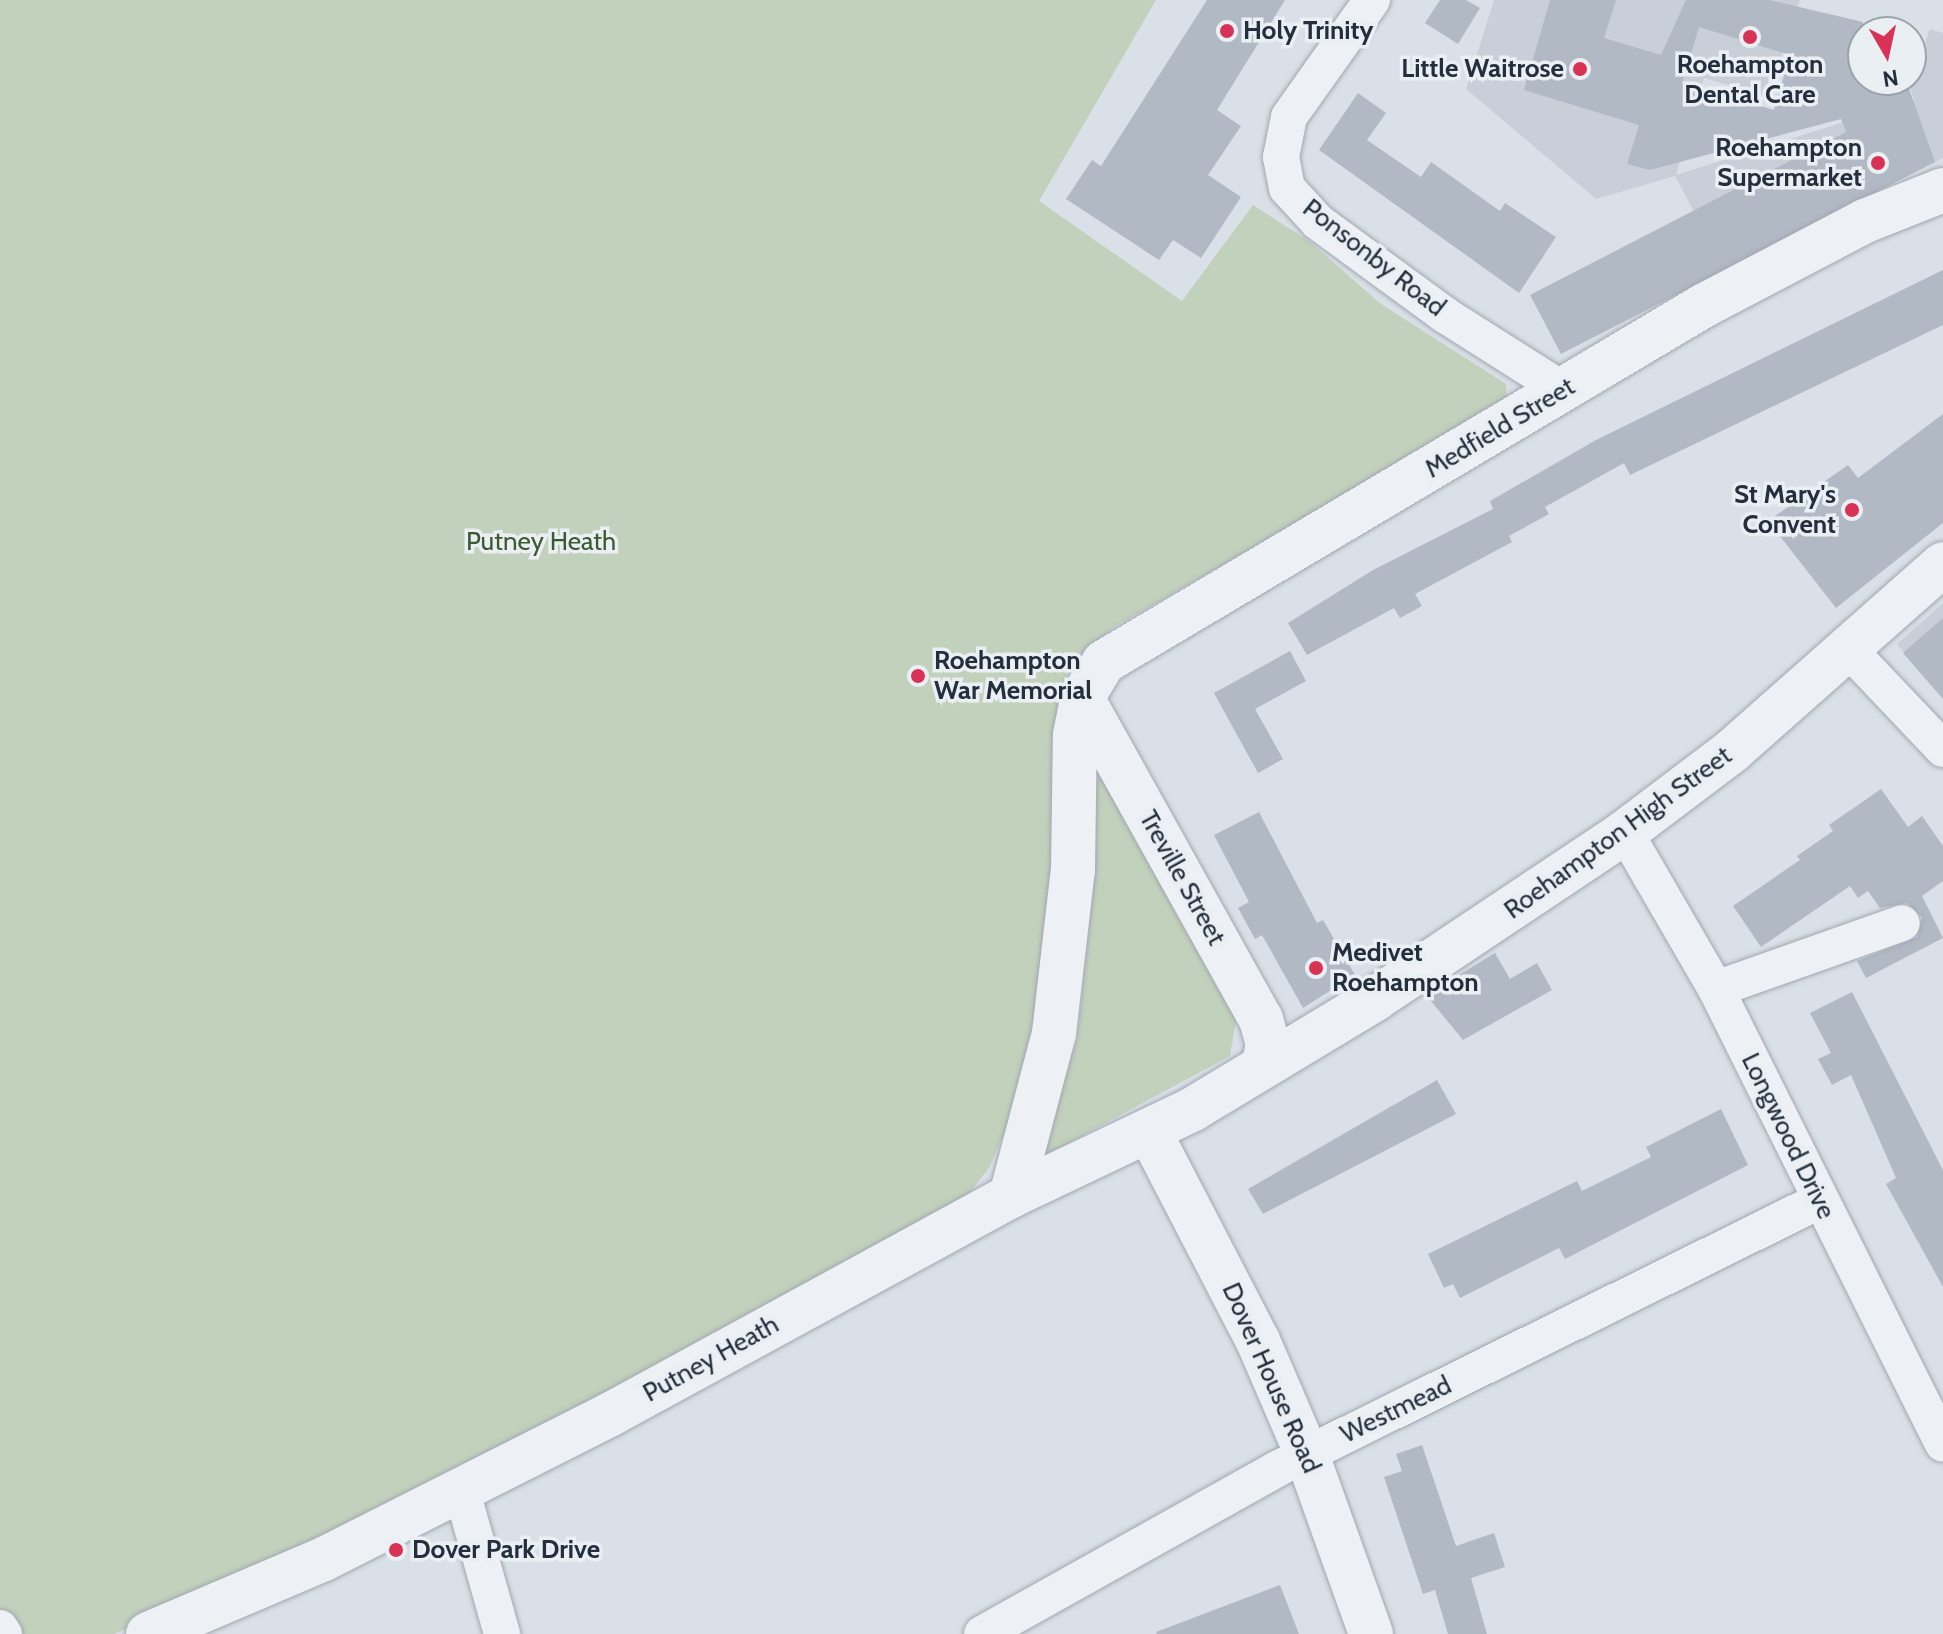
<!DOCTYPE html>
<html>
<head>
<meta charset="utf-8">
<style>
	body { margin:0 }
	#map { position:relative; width:1943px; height:1634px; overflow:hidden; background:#dae0e7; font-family:Cabin,sans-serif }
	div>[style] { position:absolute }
	.built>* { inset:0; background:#c8cfd9 }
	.green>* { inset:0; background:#c2d1bb }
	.building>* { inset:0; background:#b1b9c4 }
	.roads { filter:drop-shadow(0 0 2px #a0a7b1) drop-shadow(0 0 2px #a0a7b1) }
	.minor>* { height:36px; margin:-18px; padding:0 18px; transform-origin:18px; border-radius:18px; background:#edf0f5 }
	.tertiary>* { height:44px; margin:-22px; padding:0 22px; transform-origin:22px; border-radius:22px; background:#edf0f5 }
	.dots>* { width:22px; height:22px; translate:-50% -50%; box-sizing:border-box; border:4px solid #eaeff4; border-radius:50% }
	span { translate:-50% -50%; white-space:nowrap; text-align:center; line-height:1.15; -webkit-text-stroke:7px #eaeff4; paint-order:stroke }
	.poi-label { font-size:26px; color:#242f3d; font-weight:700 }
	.left { translate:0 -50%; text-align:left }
	.right { translate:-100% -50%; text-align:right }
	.street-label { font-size:26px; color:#242f3d }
	.park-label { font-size:26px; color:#3b5a30 }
	.north { position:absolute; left:1847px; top:16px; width:80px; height:80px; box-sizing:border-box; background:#eaeff4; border:2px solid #9ba2ab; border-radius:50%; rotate:171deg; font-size:22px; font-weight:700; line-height:32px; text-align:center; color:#242f3d }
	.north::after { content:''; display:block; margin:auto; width:28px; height:36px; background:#d83357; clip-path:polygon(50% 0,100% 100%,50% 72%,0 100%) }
</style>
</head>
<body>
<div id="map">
	<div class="built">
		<i style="clip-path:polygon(1494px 0,1800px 0,1768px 97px,1704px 78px,1676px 175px,1914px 100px,1910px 86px,1930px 29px,1943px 33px,1943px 158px,1724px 268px,1675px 176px,1596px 199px,1466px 89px)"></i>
		<i style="clip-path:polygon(1943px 603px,1943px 699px,1897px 644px)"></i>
	</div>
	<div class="green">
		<i style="clip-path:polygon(0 0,1156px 0,1039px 201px,1182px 301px,1253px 205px,1309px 241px,1381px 304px,1506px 384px,1507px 403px,1112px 628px,1067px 666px,1057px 898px,1037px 1059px,989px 1168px,958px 1207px,397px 1503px,114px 1634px,0 1634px)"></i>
		<i style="clip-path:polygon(1103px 776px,1237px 1014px,1230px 1056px,1033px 1162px,1077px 1040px,1090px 919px,1087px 816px,1092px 784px)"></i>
	</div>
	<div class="building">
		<i style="clip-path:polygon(1207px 0,1285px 0,1217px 110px,1241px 126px,1208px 175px,1241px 197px,1201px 258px,1173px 240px,1159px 260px,1066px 199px,1092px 160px,1101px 166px)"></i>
		<i style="clip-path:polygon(1440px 0,1466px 0,1480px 8px,1458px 44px,1425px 23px)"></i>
		<i style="clip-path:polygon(evenodd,1550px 0,1616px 0,1604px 38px,1661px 55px,1686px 0,1769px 0,1863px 22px,1863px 80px,1906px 80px,1935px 162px,1561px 354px,1530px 295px,1846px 132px,1841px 119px,1650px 170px,1627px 164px,1639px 125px,1524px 90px,1550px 0,1699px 27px,1790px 55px,1774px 110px,1682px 83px,1699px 27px)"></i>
		<i style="clip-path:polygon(1358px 93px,1386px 113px,1367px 140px,1421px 177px,1431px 162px,1500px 211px,1505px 203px,1556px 237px,1519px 293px,1319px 150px)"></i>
		<i style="clip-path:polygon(1943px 270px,1943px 325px,1630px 475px,1624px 463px,1545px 507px,1549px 514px,1509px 536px,1512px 542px,1415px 594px,1422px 606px,1400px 618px,1394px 608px,1307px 655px,1288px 623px,1373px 570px,1493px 509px,1490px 501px,1596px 440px)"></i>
		<i style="clip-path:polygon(1943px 414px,1943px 523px,1836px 608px,1768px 521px,1848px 465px,1858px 478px)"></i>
		<i style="clip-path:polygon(1943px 618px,1943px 699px,1903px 653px)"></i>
		<i style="clip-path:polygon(1290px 651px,1306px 681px,1255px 709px,1283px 759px,1258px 773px,1214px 693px)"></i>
		<i style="clip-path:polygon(1881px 789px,1908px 827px,1922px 816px,1943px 846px,1943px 881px,1922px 896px,1943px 938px,1866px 978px,1857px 961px,1917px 937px,1922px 917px,1907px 903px,1880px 908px,1868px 891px,1858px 898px,1850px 886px,1761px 947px,1733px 906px,1800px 860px,1797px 856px,1833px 831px,1829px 825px)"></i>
		<i style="clip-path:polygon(1259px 812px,1317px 923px,1323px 920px,1355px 975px,1303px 1008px,1262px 935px,1255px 939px,1238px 908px,1249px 902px,1214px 835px)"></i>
		<i style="clip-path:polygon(1495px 953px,1510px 979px,1537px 963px,1552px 990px,1463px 1040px,1426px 995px)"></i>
		<i style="clip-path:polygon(1852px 992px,1943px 1170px,1943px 1287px,1886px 1184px,1896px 1178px,1851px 1075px,1832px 1085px,1818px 1059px,1831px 1053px,1810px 1013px)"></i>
		<i style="clip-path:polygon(1437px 1080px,1456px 1114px,1263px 1214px,1248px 1189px)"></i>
		<i style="clip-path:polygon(1721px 1109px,1748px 1165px,1565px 1259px,1559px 1248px,1460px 1298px,1453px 1284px,1444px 1288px,1428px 1254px,1577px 1181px,1582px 1191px,1651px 1157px,1646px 1147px)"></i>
		<i style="clip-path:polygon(1422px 1445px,1456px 1546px,1494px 1533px,1505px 1567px,1471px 1578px,1487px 1634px,1448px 1634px,1435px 1590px,1423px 1594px,1384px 1477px,1402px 1471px,1396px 1454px)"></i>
		<i style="clip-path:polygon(1280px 1585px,1299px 1634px,1157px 1634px,1156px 1632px)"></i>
	</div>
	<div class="roads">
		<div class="minor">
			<i style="left:1372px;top:0;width:143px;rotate:125.4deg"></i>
			<i style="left:1289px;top:117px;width:41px;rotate:101.3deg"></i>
			<i style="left:1281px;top:157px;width:32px;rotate:79deg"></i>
			<i style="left:1287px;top:188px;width:46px;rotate:47.6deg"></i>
			<i style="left:1318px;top:222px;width:157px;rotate:36.2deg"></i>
			<i style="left:1445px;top:315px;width:140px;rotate:32.4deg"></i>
			<i style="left:1850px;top:651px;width:135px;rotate:46.5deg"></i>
			<i style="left:1625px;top:832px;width:181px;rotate:59.9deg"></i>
			<i style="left:1716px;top:989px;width:508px;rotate:63.49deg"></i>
			<i style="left:1716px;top:989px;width:197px;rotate:-19.5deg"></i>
			<i style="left:461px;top:1488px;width:152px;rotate:74.3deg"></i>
			<i style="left:0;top:1628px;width:7px;rotate:56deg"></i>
			<i style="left:982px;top:1634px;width:338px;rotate:-29.2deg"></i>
			<i style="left:1277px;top:1469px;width:605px;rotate:-26.31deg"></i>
		</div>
		<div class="tertiary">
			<i style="left:1082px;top:698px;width:368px;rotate:60.9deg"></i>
			<i style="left:1261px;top:1019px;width:27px;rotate:75deg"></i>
			<i style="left:1268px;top:1045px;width:17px;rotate:103deg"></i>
			<i style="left:1149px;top:1131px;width:237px;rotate:62.6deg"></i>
			<i style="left:1258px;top:1341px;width:124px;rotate:66.7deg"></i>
			<i style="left:1307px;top:1455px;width:190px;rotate:70.3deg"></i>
			<i style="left:1011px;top:1196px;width:169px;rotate:-75.2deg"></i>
			<i style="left:1054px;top:1033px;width:164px;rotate:-83.4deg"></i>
			<i style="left:1073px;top:870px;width:135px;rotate:-89.2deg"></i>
			<i style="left:1075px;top:735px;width:38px;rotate:-79deg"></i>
			<i style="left:1082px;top:698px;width:42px;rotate:-58.6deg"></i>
			<i style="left:1104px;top:662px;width:697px;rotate:-30.72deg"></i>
			<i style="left:1703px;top:306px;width:183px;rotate:-27.7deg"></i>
			<i style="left:1865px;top:221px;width:84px;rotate:-21.7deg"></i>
			<i style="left:148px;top:1634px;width:191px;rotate:-23.1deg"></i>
			<i style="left:324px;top:1559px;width:322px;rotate:-26.8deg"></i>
			<i style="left:611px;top:1414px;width:456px;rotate:-28.6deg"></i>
			<i style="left:1011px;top:1196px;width:202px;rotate:-25.5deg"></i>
			<i style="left:1193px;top:1109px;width:213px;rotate:-31.1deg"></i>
			<i style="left:1375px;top:999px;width:301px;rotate:-33.7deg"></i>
			<i style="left:1625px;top:832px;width:134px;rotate:-37.1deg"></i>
			<i style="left:1732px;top:751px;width:282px;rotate:-41.5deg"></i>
		</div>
	</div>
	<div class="dots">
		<i style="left:1227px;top:31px;background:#d83357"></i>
		<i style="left:1750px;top:37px;background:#d83357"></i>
		<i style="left:1580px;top:69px;background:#d83357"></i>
		<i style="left:1878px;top:163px;background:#d83357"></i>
		<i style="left:1852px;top:510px;background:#d83357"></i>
		<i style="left:918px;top:676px;background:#d83357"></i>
		<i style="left:1316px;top:968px;background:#d83357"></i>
		<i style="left:396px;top:1550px;background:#d83357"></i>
	</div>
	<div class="poi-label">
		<span class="left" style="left:1243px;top:31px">Holy Trinity</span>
		<span style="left:1750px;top:80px">Roehampton<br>Dental Care</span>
		<span class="right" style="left:1564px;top:69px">Little Waitrose</span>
		<span class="right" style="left:1862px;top:163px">Roehampton<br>Supermarket</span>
		<span class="right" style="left:1836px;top:510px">St Mary's<br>Convent</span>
		<span class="left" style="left:934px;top:676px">Roehampton<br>War Memorial</span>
		<span class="left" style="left:1332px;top:968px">Medivet<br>Roehampton</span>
		<span class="left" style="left:412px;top:1550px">Dover Park Drive</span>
	</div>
	<div class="street-label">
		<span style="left:1374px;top:258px;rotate:38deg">Ponsonby Road</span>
		<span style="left:1500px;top:428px;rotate:-31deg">Medfield Street</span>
		<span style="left:1618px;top:833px;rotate:-36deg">Roehampton High Street</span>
		<span style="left:1182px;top:878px;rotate:61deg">Treville Street</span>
		<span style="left:1788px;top:1136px;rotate:64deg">Longwood Drive</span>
		<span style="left:711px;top:1359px;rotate:-29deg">Putney Heath</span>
		<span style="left:1271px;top:1378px;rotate:66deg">Dover House Road</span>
		<span style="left:1396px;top:1410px;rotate:-26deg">Westmead</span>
	</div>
	<div class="park-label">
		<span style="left:541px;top:542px">Putney Heath</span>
	</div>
	<div class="north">N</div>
</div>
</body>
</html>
